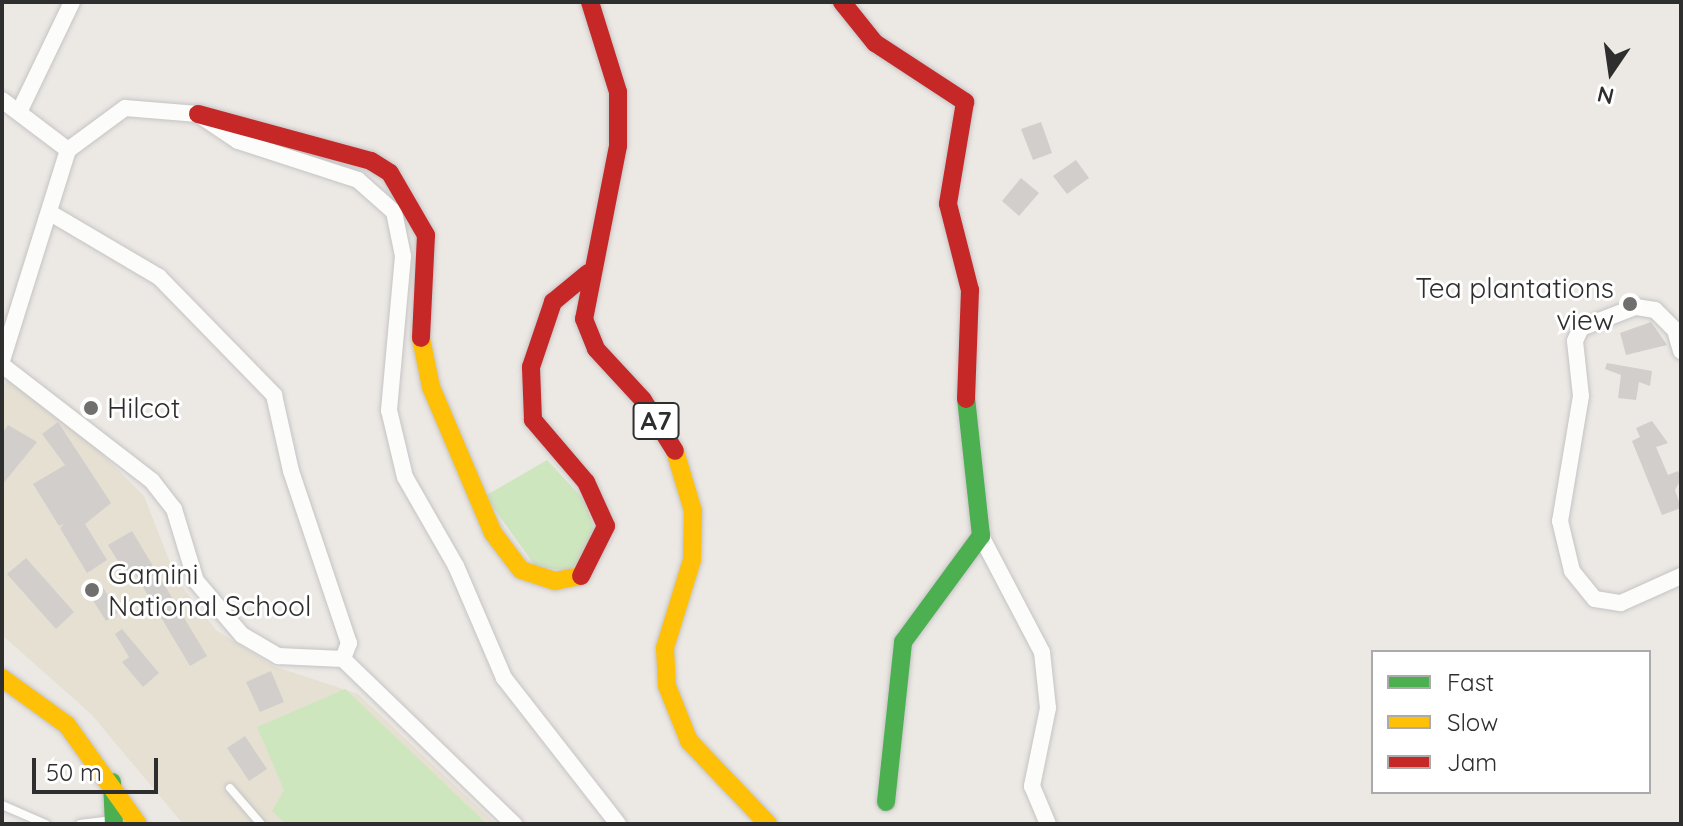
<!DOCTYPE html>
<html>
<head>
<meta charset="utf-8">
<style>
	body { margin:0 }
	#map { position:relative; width:1683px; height:826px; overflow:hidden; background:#ece8e4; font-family:Quicksand,sans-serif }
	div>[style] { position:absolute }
	.education>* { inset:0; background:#e6e0d3 }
	.green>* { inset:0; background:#cee6be }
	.building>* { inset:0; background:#d1cecb }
	.roads { filter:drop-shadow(0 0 2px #c5c4c5) drop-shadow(0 0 2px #c5c4c5) }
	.lane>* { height:8px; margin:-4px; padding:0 4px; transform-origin:4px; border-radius:4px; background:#fcfcfb }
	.street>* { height:16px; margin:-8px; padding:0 8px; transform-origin:8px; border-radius:8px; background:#fcfcfb }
	.fast>* { height:18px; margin:-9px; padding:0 9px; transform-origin:9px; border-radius:9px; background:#4caf50 }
	.slow>* { height:18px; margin:-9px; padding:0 9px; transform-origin:9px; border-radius:9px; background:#ffc107 }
	.jam>* { height:18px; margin:-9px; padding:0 9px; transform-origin:9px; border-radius:9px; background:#c62828 }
	.dots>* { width:22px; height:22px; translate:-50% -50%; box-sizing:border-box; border:4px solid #fff; border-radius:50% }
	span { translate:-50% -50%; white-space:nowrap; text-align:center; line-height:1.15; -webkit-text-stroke:6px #fff; paint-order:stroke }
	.shield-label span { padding:2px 6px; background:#fff; border:2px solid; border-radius:6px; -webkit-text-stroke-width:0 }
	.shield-label { font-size:26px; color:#2e2e2e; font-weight:700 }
	.poi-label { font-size:28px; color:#2e2e2e }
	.right { translate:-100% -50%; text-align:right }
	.left { translate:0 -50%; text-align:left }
	.frame { position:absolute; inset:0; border:4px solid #2e2e2e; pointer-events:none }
	.legend { position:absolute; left:1371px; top:650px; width:280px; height:144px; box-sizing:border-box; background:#fff; border:2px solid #ababab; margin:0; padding:10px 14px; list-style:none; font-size:24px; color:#2e2e2e }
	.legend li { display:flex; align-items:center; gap:16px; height:40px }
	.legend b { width:40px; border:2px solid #ababab }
	.north { position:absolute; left:1571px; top:32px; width:80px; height:80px; -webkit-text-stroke:6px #fff; paint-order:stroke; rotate:193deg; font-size:22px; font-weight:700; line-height:32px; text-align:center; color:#2e2e2e }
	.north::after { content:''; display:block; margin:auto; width:28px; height:36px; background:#2e2e2e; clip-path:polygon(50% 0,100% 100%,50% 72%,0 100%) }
	.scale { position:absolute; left:32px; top:758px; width:126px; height:36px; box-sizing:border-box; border:4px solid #2e2e2e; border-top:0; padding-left:10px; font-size:24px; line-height:28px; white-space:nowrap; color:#2e2e2e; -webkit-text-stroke:6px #fff; paint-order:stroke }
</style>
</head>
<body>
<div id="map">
	<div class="education">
		<i style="clip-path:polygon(17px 368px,144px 496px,177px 580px,216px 630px,273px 666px,358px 694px,496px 824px,183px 824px,91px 714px,2px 635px,2px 387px)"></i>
	</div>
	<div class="green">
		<i style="clip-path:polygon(547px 460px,585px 501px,596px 536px,577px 571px,536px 567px,485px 496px)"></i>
		<i style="clip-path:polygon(345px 689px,487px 824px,286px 824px,272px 811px,284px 790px,257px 727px)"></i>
	</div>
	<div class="building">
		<i style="clip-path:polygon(1041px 122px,1052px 153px,1033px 160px,1021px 129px)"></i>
		<i style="clip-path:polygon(1076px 160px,1089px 178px,1067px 194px,1053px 176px)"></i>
		<i style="clip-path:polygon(1021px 178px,1039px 193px,1019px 216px,1002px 201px)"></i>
		<i style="clip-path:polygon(1651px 322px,1667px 345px,1626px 355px,1620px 333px)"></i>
		<i style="clip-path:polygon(1607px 363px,1652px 371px,1650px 386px,1639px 382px,1636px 400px,1618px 398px,1621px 375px,1605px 369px)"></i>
		<i style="clip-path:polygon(1652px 421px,1668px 443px,1656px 447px,1668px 475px,1678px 471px,1681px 479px,1675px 490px,1681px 508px,1662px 515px,1632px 441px,1640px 437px,1636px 428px)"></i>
		<i style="clip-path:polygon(58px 422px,111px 503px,85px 524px,107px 560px,87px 573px,60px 528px,64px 524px,59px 526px,33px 484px,65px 465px,42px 434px)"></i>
		<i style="clip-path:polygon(8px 425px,37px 442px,2px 485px,2px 434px)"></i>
		<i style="clip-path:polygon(132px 531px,207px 656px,190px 666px,134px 572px,127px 576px,108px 545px)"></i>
		<i style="clip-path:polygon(26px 558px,74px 612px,56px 629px,7px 574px)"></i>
		<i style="clip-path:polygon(98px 580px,119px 612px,106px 621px,85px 588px)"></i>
		<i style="clip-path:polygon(122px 629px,159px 673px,143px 687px,122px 662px,129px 657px,115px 634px)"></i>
		<i style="clip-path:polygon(271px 671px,284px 702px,260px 712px,246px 682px)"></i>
		<i style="clip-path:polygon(245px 736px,267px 769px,249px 781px,227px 748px)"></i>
	</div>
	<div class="roads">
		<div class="lane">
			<i style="left:230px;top:788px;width:48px;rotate:49.3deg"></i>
			<i style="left:2px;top:805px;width:48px;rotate:23.4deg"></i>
			<i style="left:80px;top:824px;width:31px;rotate:-7deg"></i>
		</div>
		<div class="street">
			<i style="left:2px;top:100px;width:83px;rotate:37.1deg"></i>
			<i style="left:68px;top:150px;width:220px;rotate:107.4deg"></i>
			<i style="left:21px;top:108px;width:118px;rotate:-64.3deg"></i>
			<i style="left:68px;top:150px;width:71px;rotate:-36.4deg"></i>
			<i style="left:125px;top:108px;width:73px;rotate:4.7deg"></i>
			<i style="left:198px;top:114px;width:48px;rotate:34deg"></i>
			<i style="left:238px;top:141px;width:126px;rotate:18deg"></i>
			<i style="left:358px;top:180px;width:48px;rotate:41.6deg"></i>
			<i style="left:394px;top:212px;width:45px;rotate:78.4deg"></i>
			<i style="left:403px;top:256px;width:155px;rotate:95.2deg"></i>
			<i style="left:389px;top:410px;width:69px;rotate:76.6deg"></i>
			<i style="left:405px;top:477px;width:103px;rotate:60.2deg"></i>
			<i style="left:456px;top:566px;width:122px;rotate:66.8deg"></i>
			<i style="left:504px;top:678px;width:185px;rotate:52deg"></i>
			<i style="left:52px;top:214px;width:124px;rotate:30.5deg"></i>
			<i style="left:159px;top:277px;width:165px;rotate:45.7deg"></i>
			<i style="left:274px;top:395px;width:78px;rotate:77.4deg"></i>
			<i style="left:291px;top:471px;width:182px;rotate:71.4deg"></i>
			<i style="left:349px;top:643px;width:17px;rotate:111deg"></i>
			<i style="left:1681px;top:351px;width:22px;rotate:-106deg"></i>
			<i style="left:1675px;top:330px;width:28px;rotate:-135deg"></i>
			<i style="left:1655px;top:310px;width:20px;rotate:-171deg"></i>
			<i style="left:1635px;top:307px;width:58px;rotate:158.7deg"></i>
			<i style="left:1581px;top:328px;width:14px;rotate:115deg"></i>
			<i style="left:1575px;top:341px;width:55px;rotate:83.8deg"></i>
			<i style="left:1581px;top:396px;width:127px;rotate:99.5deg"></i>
			<i style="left:1560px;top:521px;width:51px;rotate:76.5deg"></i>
			<i style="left:1572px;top:571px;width:36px;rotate:51deg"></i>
			<i style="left:1595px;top:599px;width:26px;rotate:9deg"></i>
			<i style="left:1621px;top:603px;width:66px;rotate:-24.2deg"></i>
			<i style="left:2px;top:365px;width:190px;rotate:37.7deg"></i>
			<i style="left:152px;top:481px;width:36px;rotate:52deg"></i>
			<i style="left:174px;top:509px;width:75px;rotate:73deg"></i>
			<i style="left:196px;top:581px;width:71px;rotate:49.6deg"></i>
			<i style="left:242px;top:635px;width:42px;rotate:30.3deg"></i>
			<i style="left:278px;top:656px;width:65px;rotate:2.6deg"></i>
			<i style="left:981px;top:536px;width:131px;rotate:62.3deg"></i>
			<i style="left:1042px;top:652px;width:56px;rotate:83.9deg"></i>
			<i style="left:1048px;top:708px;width:80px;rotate:101.6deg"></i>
			<i style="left:1032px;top:786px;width:41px;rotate:67.2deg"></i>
			<i style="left:343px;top:659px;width:238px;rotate:44deg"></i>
		</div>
		<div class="fast">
			<i style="left:112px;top:782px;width:42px;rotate:87.3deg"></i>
			<i style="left:886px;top:802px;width:161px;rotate:-83.9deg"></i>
			<i style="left:903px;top:642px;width:132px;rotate:-53.7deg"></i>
			<i style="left:981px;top:536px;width:138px;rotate:-96.2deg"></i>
		</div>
		<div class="slow">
			<i style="left:421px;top:338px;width:50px;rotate:78.5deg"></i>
			<i style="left:431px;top:387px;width:159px;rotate:67deg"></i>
			<i style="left:493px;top:533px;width:46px;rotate:52.9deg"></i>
			<i style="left:521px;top:570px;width:36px;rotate:18deg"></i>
			<i style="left:555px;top:581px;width:26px;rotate:-11deg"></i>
			<i style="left:675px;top:451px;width:63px;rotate:73.3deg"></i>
			<i style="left:693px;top:511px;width:49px;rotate:91.2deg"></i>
			<i style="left:692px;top:560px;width:92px;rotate:107.1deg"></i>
			<i style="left:665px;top:648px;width:38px;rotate:87deg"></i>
			<i style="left:667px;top:686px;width:59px;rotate:68.2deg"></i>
			<i style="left:689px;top:741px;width:115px;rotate:46.4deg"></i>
			<i style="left:2px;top:678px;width:80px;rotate:35.9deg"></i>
			<i style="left:67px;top:725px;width:122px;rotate:54.4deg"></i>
		</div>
		<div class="jam">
			<i style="left:590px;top:2px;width:94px;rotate:72.7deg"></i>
			<i style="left:618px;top:92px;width:54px;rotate:90deg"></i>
			<i style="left:618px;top:146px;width:176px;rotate:101.1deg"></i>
			<i style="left:584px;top:319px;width:32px;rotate:68deg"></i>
			<i style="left:596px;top:349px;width:69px;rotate:47.3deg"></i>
			<i style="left:643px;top:400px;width:60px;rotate:57.9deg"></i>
			<i style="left:842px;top:2px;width:53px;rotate:51.2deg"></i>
			<i style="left:875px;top:43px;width:108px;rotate:33.2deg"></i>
			<i style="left:965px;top:102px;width:103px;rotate:99.5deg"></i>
			<i style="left:948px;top:204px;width:89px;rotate:75.7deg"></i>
			<i style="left:970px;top:290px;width:109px;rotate:92.1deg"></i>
			<i style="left:198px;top:114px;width:179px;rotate:15.2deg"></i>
			<i style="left:371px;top:161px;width:22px;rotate:32deg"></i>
			<i style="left:390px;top:173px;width:72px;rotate:59.9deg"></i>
			<i style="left:426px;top:235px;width:103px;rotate:92.8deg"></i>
			<i style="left:581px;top:576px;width:56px;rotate:-63.4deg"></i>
			<i style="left:606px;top:526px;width:48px;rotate:-114.4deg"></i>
			<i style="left:586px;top:482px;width:82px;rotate:-130.5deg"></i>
			<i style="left:533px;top:420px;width:53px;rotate:-92.2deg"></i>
			<i style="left:531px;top:367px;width:69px;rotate:-71.3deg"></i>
			<i style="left:553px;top:302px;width:45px;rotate:-39.6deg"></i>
		</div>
	</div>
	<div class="dots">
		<i style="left:1630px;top:304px;background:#706f6e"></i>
		<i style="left:91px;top:408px;background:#706f6e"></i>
		<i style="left:92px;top:590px;background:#706f6e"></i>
	</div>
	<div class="shield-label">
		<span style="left:656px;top:421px">A7</span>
	</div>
	<div class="poi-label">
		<span class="right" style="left:1614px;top:304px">Tea plantations<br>view</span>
		<span class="left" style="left:107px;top:408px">Hilcot</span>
		<span class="left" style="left:108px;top:590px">Gamini<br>National School</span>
	</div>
	<div class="frame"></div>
	<ul class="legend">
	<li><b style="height:10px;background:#4caf50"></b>Fast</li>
	<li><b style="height:10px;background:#ffc107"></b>Slow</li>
	<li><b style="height:10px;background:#c62828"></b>Jam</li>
	</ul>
	<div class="north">N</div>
	<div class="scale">50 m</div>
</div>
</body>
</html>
